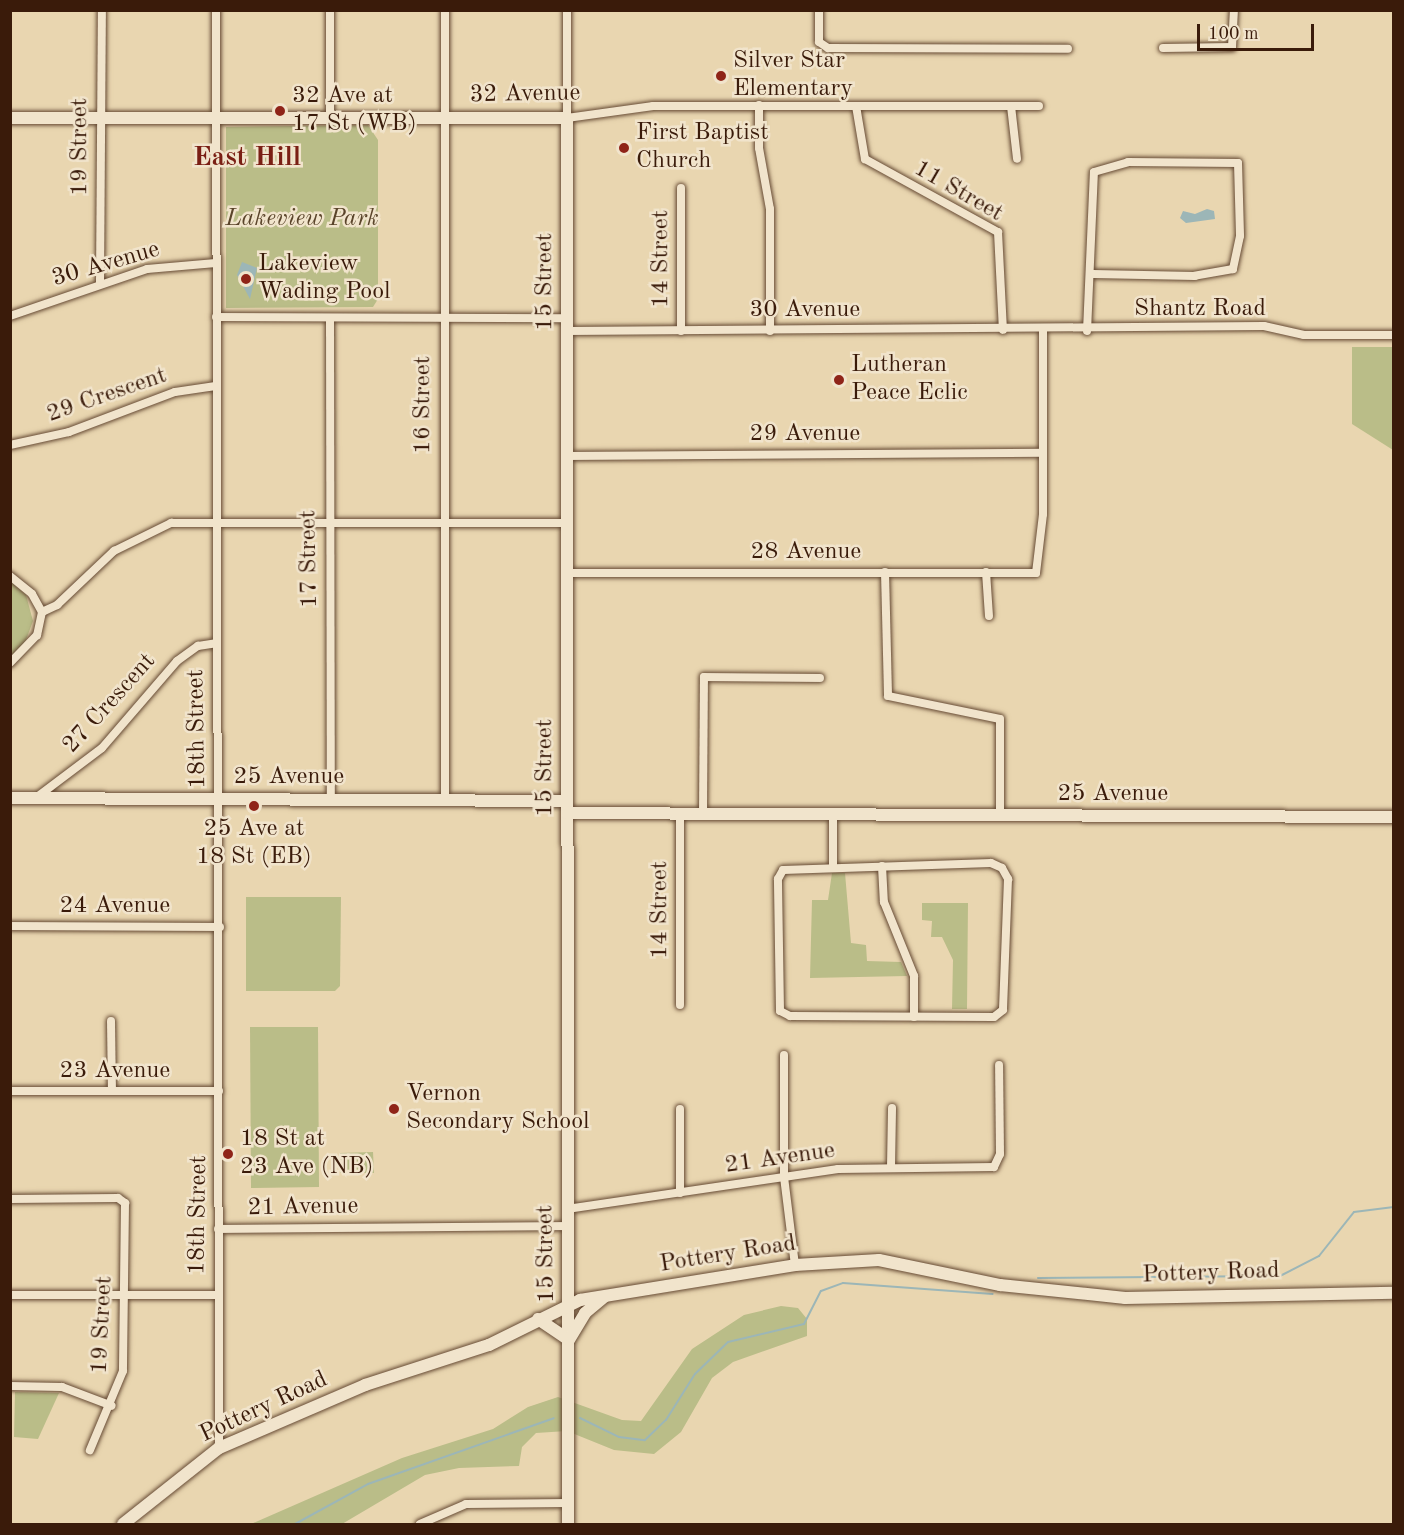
<!DOCTYPE html>
<html>
<head>
<meta charset="utf-8">
<style>
	body { margin:0 }
	#map { position:relative; width:1404px; height:1535px; overflow:hidden; background:#e9d6b0; font-family:"Old Standard TT",serif }
	div>[style] { position:absolute }
	.green>* { inset:0; background:#babd88 }
	.water>* { inset:0; background:#9cb6b7 }
	.stream>* { height:2px; margin:-1px; padding:0 1px; transform-origin:1px; border-radius:1px; background:#9cb6b7 }
	.roads { filter:drop-shadow(0 0 2px #664a34) drop-shadow(0 0 2px #664a34) }
	.street>* { height:8px; margin:-4px; padding:0 4px; transform-origin:4px; border-radius:4px; background:#f1e4cc }
	.secondary>* { height:12px; margin:-6px; padding:0 6px; transform-origin:6px; border-radius:6px; background:#f1e4cc }
	.dots>* { width:16px; height:16px; translate:-50% -50%; box-sizing:border-box; border:3px solid #f1e4cc; border-radius:50% }
	span { translate:-50% -50%; white-space:nowrap; text-align:center; line-height:1.15; -webkit-text-stroke:5px #f1e4cc; paint-order:stroke }
	.poi-label { font-size:24px; color:#3a1b0a }
	.left { translate:0 -50%; text-align:left }
	.street-label { font-size:24px; color:#3a1b0a }
	.park-label { font-size:24px; color:#5a442a; font-style:italic }
	.quarter-label { font-size:27px; color:#7a1f14; font-weight:700 }
	.frame { position:absolute; inset:0; border:12px solid #3a1b0a; pointer-events:none }
	.scale { position:absolute; left:1197px; top:24px; width:117px; height:27px; box-sizing:border-box; border:3px solid #3a1b0a; border-top:0; padding-left:8px; font-size:18px; line-height:21px; white-space:nowrap; color:#3a1b0a; -webkit-text-stroke:4px #f1e4cc; paint-order:stroke }
</style>
</head>
<body>
<div id="map">
	<div class="green">
		<i style="clip-path:polygon(368px 125px,378px 140px,378px 299px,373px 307px,226px 308px,226px 127px)"></i>
		<i style="clip-path:polygon(1352px 347px,1393px 347px,1393px 450px,1352px 424px)"></i>
		<i style="clip-path:polygon(10px 581px,26px 595px,33px 621px,23px 648px,10px 658px)"></i>
		<i style="clip-path:polygon(832px 873px,845px 873px,851px 943px,866px 945px,867px 961px,901px 962px,907px 976px,810px 978px,812px 900px,828px 900px)"></i>
		<i style="clip-path:polygon(246px 897px,341px 897px,340px 986px,335px 991px,246px 991px)"></i>
		<i style="clip-path:polygon(922px 903px,968px 903px,967px 1009px,952px 1009px,953px 960px,942px 937px,931px 937px,932px 921px,922px 920px)"></i>
		<i style="clip-path:polygon(250px 1027px,318px 1027px,319px 1187px,251px 1188px)"></i>
		<i style="clip-path:polygon(373px 1152px,374px 1173px,340px 1173px,340px 1153px)"></i>
		<i style="clip-path:polygon(781px 1306px,798px 1308px,807px 1319px,807px 1336px,733px 1362px,712px 1378px,681px 1432px,654px 1454px,614px 1450px,567px 1431px,536px 1433px,522px 1447px,519px 1466px,459px 1468px,425px 1475px,342px 1524px,251px 1524px,402px 1458px,493px 1429px,528px 1407px,558px 1397px,622px 1420px,641px 1421px,692px 1349px,744px 1315px)"></i>
		<i style="clip-path:polygon(15px 1392px,59px 1393px,38px 1439px,14px 1437px)"></i>
	</div>
	<div class="water">
		<i style="clip-path:polygon(1207px 209px,1214px 211px,1215px 219px,1186px 223px,1180px 218px,1183px 211px,1195px 214px)"></i>
		<i style="clip-path:polygon(242px 262px,257px 268px,250px 299px,237px 275px)"></i>
	</div>
	<div class="stream">
		<i style="left:1038px;top:1278px;width:242px;rotate:-0.5deg"></i>
		<i style="left:1280px;top:1276px;width:44px;rotate:-27.1deg"></i>
		<i style="left:1319px;top:1256px;width:56px;rotate:-51.5deg"></i>
		<i style="left:1354px;top:1212px;width:40px;rotate:-7.1deg"></i>
		<i style="left:580px;top:1418px;width:43px;rotate:26deg"></i>
		<i style="left:619px;top:1437px;width:26px;rotate:7deg"></i>
		<i style="left:645px;top:1440px;width:29px;rotate:-44deg"></i>
		<i style="left:666px;top:1420px;width:54px;rotate:-57.8deg"></i>
		<i style="left:695px;top:1374px;width:46px;rotate:-44.1deg"></i>
		<i style="left:728px;top:1342px;width:78px;rotate:-13.3deg"></i>
		<i style="left:804px;top:1324px;width:37px;rotate:-63deg"></i>
		<i style="left:821px;top:1291px;width:23px;rotate:-20deg"></i>
		<i style="left:843px;top:1283px;width:150px;rotate:4.2deg"></i>
		<i style="left:295px;top:1524px;width:83px;rotate:-28.7deg"></i>
		<i style="left:368px;top:1484px;width:197px;rotate:-19.5deg"></i>
	</div>
	<div class="roads">
		<div class="street">
			<i style="left:216px;top:10px;width:1438px;rotate:89.88deg"></i>
			<i style="left:330px;top:10px;width:107px;rotate:90deg"></i>
			<i style="left:567px;top:10px;width:108px;rotate:90deg"></i>
			<i style="left:567px;top:118px;width:87px;rotate:-7.9deg"></i>
			<i style="left:653px;top:106px;width:386px"></i>
			<i style="left:819px;top:10px;width:32px;rotate:90deg"></i>
			<i style="left:819px;top:42px;width:11px;rotate:34deg"></i>
			<i style="left:828px;top:48px;width:240px;rotate:0.2deg"></i>
			<i style="left:1163px;top:48px;width:69px;rotate:-0.8deg"></i>
			<i style="left:1232px;top:47px;width:37px;rotate:-87deg"></i>
			<i style="left:759px;top:105px;width:43px;rotate:90deg"></i>
			<i style="left:759px;top:148px;width:62px;rotate:79.8deg"></i>
			<i style="left:770px;top:209px;width:122px;rotate:90deg"></i>
			<i style="left:856px;top:106px;width:54px;rotate:80.4deg"></i>
			<i style="left:865px;top:159px;width:152px;rotate:28.8deg"></i>
			<i style="left:998px;top:232px;width:98px;rotate:87.1deg"></i>
			<i style="left:1011px;top:106px;width:53px;rotate:83.5deg"></i>
			<i style="left:100px;top:283px;width:273px;rotate:-89.6deg"></i>
			<i style="left:10px;top:316px;width:145px;rotate:-18.9deg"></i>
			<i style="left:147px;top:269px;width:69px;rotate:-5deg"></i>
			<i style="left:216px;top:317px;width:350px;rotate:0.2deg"></i>
			<i style="left:330px;top:318px;width:481px;rotate:89.9deg"></i>
			<i style="left:567px;top:331px;width:697px;rotate:-0.41deg"></i>
			<i style="left:1264px;top:326px;width:41px;rotate:12.7deg"></i>
			<i style="left:1304px;top:335px;width:90px"></i>
			<i style="left:681px;top:331px;width:143px;rotate:-90deg"></i>
			<i style="left:1087px;top:331px;width:159px;rotate:-87.5deg"></i>
			<i style="left:1094px;top:172px;width:35px;rotate:-16deg"></i>
			<i style="left:1128px;top:162px;width:110px;rotate:0.5deg"></i>
			<i style="left:1238px;top:163px;width:73px;rotate:88.4deg"></i>
			<i style="left:1240px;top:236px;width:34px;rotate:102deg"></i>
			<i style="left:1233px;top:269px;width:39px;rotate:170deg"></i>
			<i style="left:1195px;top:276px;width:102px;rotate:-178.9deg"></i>
			<i style="left:10px;top:445px;width:60px;rotate:-12.4deg"></i>
			<i style="left:69px;top:432px;width:113px;rotate:-20.7deg"></i>
			<i style="left:175px;top:392px;width:41px;rotate:-8.3deg"></i>
			<i style="left:569px;top:456px;width:473px;rotate:-0.4deg"></i>
			<i style="left:885px;top:572px;width:124px;rotate:88.6deg"></i>
			<i style="left:888px;top:696px;width:114px;rotate:11.6deg"></i>
			<i style="left:1000px;top:719px;width:97px;rotate:90deg"></i>
			<i style="left:986px;top:572px;width:44px;rotate:86.1deg"></i>
			<i style="left:568px;top:573px;width:468px"></i>
			<i style="left:1036px;top:573px;width:59px;rotate:-83.2deg"></i>
			<i style="left:1043px;top:514px;width:183px;rotate:-90deg"></i>
			<i style="left:10px;top:576px;width:28px;rotate:39deg"></i>
			<i style="left:32px;top:594px;width:21px;rotate:61deg"></i>
			<i style="left:42px;top:612px;width:24px;rotate:102deg"></i>
			<i style="left:37px;top:635px;width:39px;rotate:134deg"></i>
			<i style="left:42px;top:612px;width:17px;rotate:-25deg"></i>
			<i style="left:57px;top:605px;width:79px;rotate:-43.5deg"></i>
			<i style="left:114px;top:551px;width:64px;rotate:-26.2deg"></i>
			<i style="left:171px;top:523px;width:398px"></i>
			<i style="left:37px;top:797px;width:81px;rotate:-37deg"></i>
			<i style="left:102px;top:748px;width:115px;rotate:-49.2deg"></i>
			<i style="left:177px;top:661px;width:26px;rotate:-36deg"></i>
			<i style="left:198px;top:646px;width:18px;rotate:-9deg"></i>
			<i style="left:445px;top:799px;width:789px;rotate:-90deg"></i>
			<i style="left:680px;top:814px;width:191px;rotate:90deg"></i>
			<i style="left:703px;top:814px;width:137px;rotate:-89.6deg"></i>
			<i style="left:704px;top:677px;width:116px;rotate:0.5deg"></i>
			<i style="left:833px;top:816px;width:51px;rotate:90deg"></i>
			<i style="left:991px;top:863px;width:12px;rotate:24deg"></i>
			<i style="left:1002px;top:868px;width:13px;rotate:61deg"></i>
			<i style="left:1008px;top:879px;width:131px;rotate:92.2deg"></i>
			<i style="left:1003px;top:1010px;width:11px;rotate:142deg"></i>
			<i style="left:994px;top:1017px;width:204px;rotate:-179.7deg"></i>
			<i style="left:790px;top:1016px;width:11px;rotate:-153deg"></i>
			<i style="left:780px;top:1011px;width:132px;rotate:-90.9deg"></i>
			<i style="left:778px;top:879px;width:10px;rotate:-61deg"></i>
			<i style="left:783px;top:870px;width:208px;rotate:-1.9deg"></i>
			<i style="left:882px;top:866px;width:36px;rotate:87deg"></i>
			<i style="left:884px;top:902px;width:80px;rotate:67.9deg"></i>
			<i style="left:914px;top:976px;width:41px;rotate:90deg"></i>
			<i style="left:10px;top:926px;width:210px;rotate:0.3deg"></i>
			<i style="left:111px;top:1021px;width:70px;rotate:89.2deg"></i>
			<i style="left:784px;top:1055px;width:122px;rotate:90deg"></i>
			<i style="left:784px;top:1177px;width:89px;rotate:82.9deg"></i>
			<i style="left:10px;top:1091px;width:209px"></i>
			<i style="left:680px;top:1109px;width:84px;rotate:90deg"></i>
			<i style="left:891px;top:1167px;width:59px;rotate:-89deg"></i>
			<i style="left:10px;top:1199px;width:108px;rotate:-0.5deg"></i>
			<i style="left:118px;top:1198px;width:9px;rotate:36deg"></i>
			<i style="left:125px;top:1203px;width:168px;rotate:90.7deg"></i>
			<i style="left:123px;top:1371px;width:86px;rotate:112.7deg"></i>
			<i style="left:567px;top:1209px;width:274px;rotate:-8.4deg"></i>
			<i style="left:838px;top:1169px;width:156px;rotate:-0.7deg"></i>
			<i style="left:994px;top:1167px;width:14px;rotate:-65deg"></i>
			<i style="left:1000px;top:1154px;width:89px;rotate:-90.6deg"></i>
			<i style="left:218px;top:1229px;width:349px;rotate:-0.5deg"></i>
			<i style="left:10px;top:1295px;width:208px"></i>
			<i style="left:10px;top:1386px;width:52px;rotate:1.1deg"></i>
			<i style="left:62px;top:1387px;width:53px;rotate:20.8deg"></i>
			<i style="left:420px;top:1524px;width:50px;rotate:-23.5deg"></i>
			<i style="left:466px;top:1504px;width:102px;rotate:-0.6deg"></i>
		</div>
		<div class="secondary">
			<i style="left:10px;top:118px;width:557px"></i>
			<i style="left:567px;top:118px;width:1406px;rotate:89.96deg"></i>
			<i style="left:10px;top:798px;width:557px;rotate:0.31deg"></i>
			<i style="left:567px;top:813px;width:827px;rotate:0.28deg"></i>
			<i style="left:538px;top:1319px;width:37px;rotate:34deg"></i>
			<i style="left:569px;top:1340px;width:31px;rotate:-59deg"></i>
			<i style="left:585px;top:1313px;width:25px;rotate:-40deg"></i>
			<i style="left:123px;top:1524px;width:122px;rotate:-38.4deg"></i>
			<i style="left:219px;top:1448px;width:159px;rotate:-23.3deg"></i>
			<i style="left:365px;top:1385px;width:130px;rotate:-17.9deg"></i>
			<i style="left:489px;top:1345px;width:102px;rotate:-26.3deg"></i>
			<i style="left:580px;top:1300px;width:218px;rotate:-9.2deg"></i>
			<i style="left:795px;top:1265px;width:84px;rotate:-3.4deg"></i>
			<i style="left:879px;top:1260px;width:124px;rotate:11.7deg"></i>
			<i style="left:1000px;top:1285px;width:126px;rotate:5.9deg"></i>
			<i style="left:1125px;top:1298px;width:269px;rotate:-1.1deg"></i>
		</div>
	</div>
	<div class="dots">
		<i style="left:721px;top:76px;background:#8f2418"></i>
		<i style="left:280px;top:111px;background:#8f2418"></i>
		<i style="left:624px;top:148px;background:#8f2418"></i>
		<i style="left:246px;top:279px;background:#8f2418"></i>
		<i style="left:839px;top:380px;background:#8f2418"></i>
		<i style="left:254px;top:806px;background:#8f2418"></i>
		<i style="left:394px;top:1109px;background:#8f2418"></i>
		<i style="left:228px;top:1154px;background:#8f2418"></i>
	</div>
	<div class="poi-label">
		<span class="left" style="left:733px;top:76px">Silver Star<br>Elementary</span>
		<span class="left" style="left:292px;top:111px">32 Ave at<br>17 St (WB)</span>
		<span class="left" style="left:636px;top:148px">First Baptist<br>Church</span>
		<span class="left" style="left:258px;top:279px">Lakeview<br>Wading Pool</span>
		<span class="left" style="left:851px;top:380px">Lutheran<br>Peace Eclic</span>
		<span style="left:254px;top:844px">25 Ave at<br>18 St (EB)</span>
		<span class="left" style="left:406px;top:1109px">Vernon<br>Secondary School</span>
		<span class="left" style="left:240px;top:1154px">18 St at<br>23 Ave (NB)</span>
	</div>
	<div class="street-label">
		<span style="left:525px;top:95px;rotate:-1deg">32 Avenue</span>
		<span style="left:81px;top:147px;rotate:-90deg">19 Street</span>
		<span style="left:958px;top:192px;rotate:30deg">11 Street</span>
		<span style="left:662px;top:259px;rotate:-90deg">14 Street</span>
		<span style="left:106px;top:265px;rotate:-16deg">30 Avenue</span>
		<span style="left:546px;top:282px;rotate:-90deg">15 Street</span>
		<span style="left:1200px;top:310px">Shantz Road</span>
		<span style="left:805px;top:311px">30 Avenue</span>
		<span style="left:107px;top:396px;rotate:-19deg">29 Crescent</span>
		<span style="left:424px;top:405px;rotate:-90deg">16 Street</span>
		<span style="left:805px;top:435px">29 Avenue</span>
		<span style="left:806px;top:553px">28 Avenue</span>
		<span style="left:310px;top:559px;rotate:-91deg">17 Street</span>
		<span style="left:110px;top:704px;rotate:-48deg">27 Crescent</span>
		<span style="left:198px;top:729px;rotate:-91deg">18th Street</span>
		<span style="left:546px;top:768px;rotate:-90deg">15 Street</span>
		<span style="left:289px;top:778px">25 Avenue</span>
		<span style="left:1113px;top:795px">25 Avenue</span>
		<span style="left:115px;top:907px">24 Avenue</span>
		<span style="left:661px;top:910px;rotate:-90deg">14 Street</span>
		<span style="left:115px;top:1072px">23 Avenue</span>
		<span style="left:780px;top:1159px;rotate:-8deg">21 Avenue</span>
		<span style="left:303px;top:1208px;rotate:-1deg">21 Avenue</span>
		<span style="left:199px;top:1215px;rotate:-89deg">18th Street</span>
		<span style="left:547px;top:1254px;rotate:-91deg">15 Street</span>
		<span style="left:728px;top:1255px;rotate:-9deg">Pottery Road</span>
		<span style="left:1211px;top:1274px;rotate:-2deg">Pottery Road</span>
		<span style="left:103px;top:1325px;rotate:-87deg">19 Street</span>
		<span style="left:264px;top:1408px;rotate:-25deg">Pottery Road</span>
	</div>
	<div class="park-label">
		<span style="left:302px;top:220px">Lakeview Park</span>
	</div>
	<div class="quarter-label">
		<span style="left:247px;top:158px">East Hill</span>
	</div>
	<div class="frame"></div>
	<div class="scale">100 m</div>
</div>
</body>
</html>
